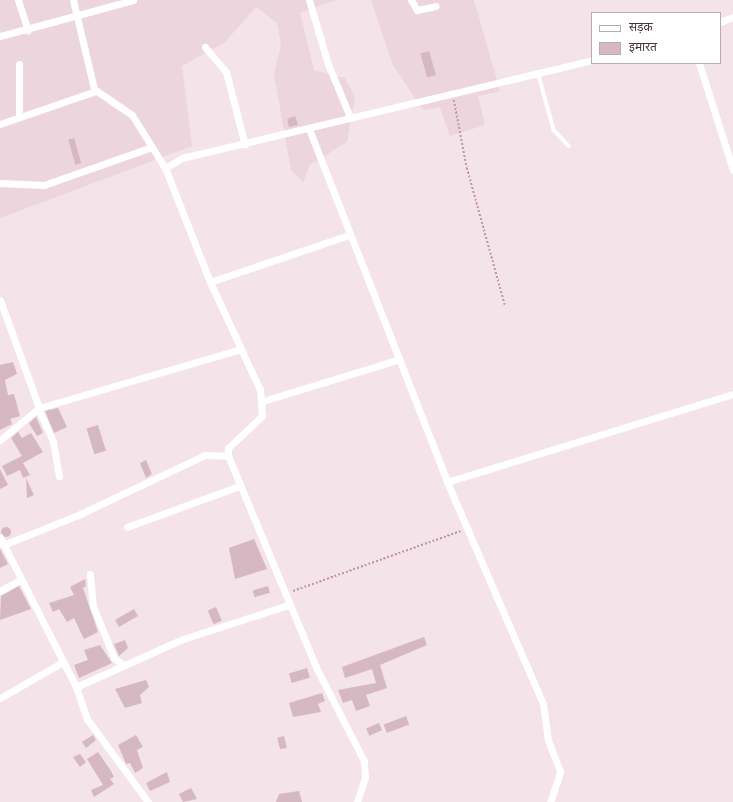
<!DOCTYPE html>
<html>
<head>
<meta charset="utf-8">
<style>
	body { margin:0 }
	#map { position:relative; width:733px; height:802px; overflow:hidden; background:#f4e3e8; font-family:Helvetica,"Noto Sans Devanagari",sans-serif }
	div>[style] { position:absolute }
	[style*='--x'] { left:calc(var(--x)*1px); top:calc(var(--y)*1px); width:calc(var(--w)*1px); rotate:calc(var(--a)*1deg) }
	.residential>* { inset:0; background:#ecd5dc }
	.building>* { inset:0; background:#d6b8c3; transform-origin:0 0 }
	.round { border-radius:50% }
	.path>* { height:1.5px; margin-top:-0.75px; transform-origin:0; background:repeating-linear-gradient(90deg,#c395a5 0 2px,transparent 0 4px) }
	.lane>* { height:3.5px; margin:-1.75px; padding:0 1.75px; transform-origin:1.75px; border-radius:1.75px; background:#fff }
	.street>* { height:7px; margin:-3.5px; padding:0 3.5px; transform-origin:3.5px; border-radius:3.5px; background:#fff }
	span { translate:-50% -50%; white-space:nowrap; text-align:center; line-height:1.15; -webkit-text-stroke:3px #fff; paint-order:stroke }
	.legend { position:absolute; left:591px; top:12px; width:130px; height:52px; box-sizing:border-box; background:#fff; border:1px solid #b5adb0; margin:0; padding:5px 7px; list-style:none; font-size:12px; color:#46333a }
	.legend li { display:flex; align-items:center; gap:8px; height:20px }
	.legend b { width:20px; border:1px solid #b5adb0 }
</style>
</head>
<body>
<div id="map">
	<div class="residential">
		<i style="clip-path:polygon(0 0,336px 0,300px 13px,314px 70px,345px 78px,355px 97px,347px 142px,310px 165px,303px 182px,291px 170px,274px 74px,281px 45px,277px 23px,256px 7px,225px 42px,182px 66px,192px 146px,0 218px)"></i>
		<i style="clip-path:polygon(371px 0,474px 0,500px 91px,478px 96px,485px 125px,450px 136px,440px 107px,423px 110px,393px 65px)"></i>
	</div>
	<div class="building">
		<i style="left:429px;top:51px;width:25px;height:9px;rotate:74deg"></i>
		<i style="clip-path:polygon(295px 116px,298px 125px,289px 127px,287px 119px)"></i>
		<i style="left:74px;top:138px;width:26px;height:6px;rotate:74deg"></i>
		<i style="clip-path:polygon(13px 362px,17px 374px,5px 380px,8px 395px,14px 394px,20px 416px,10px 419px,12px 424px,0 430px,0 365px)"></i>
		<i style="clip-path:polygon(58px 408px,67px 427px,54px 433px,45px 411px)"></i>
		<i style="clip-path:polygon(36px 417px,43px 433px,37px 436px,29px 423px)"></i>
		<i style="left:98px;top:425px;width:27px;height:12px;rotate:73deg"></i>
		<i style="clip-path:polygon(18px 432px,22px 438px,31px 433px,43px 452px,23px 463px,30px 475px,23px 478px,20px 470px,7px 476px,2px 466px,22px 456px,11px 438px)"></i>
		<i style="clip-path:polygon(146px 460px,152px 474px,146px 478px,140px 463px)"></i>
		<i style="clip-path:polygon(0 469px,8px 485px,0 489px)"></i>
		<i style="clip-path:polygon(26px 478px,34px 495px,27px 498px)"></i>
		<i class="round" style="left:1px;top:527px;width:10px;height:10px"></i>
		<i style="clip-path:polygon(254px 539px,267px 569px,235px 579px,229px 548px)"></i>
		<i style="clip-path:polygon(0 549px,8px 564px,0 568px)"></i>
		<i style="clip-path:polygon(85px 579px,86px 586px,83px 588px,98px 632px,84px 639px,74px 618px,67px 622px,59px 609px,53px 612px,49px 603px,74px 595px,70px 587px)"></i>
		<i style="clip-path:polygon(19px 586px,31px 609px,0 620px,1px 596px)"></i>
		<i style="left:268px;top:586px;width:7px;height:16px;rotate:74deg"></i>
		<i style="left:216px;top:607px;width:15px;height:9px;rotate:67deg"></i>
		<i style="left:134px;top:609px;width:8px;height:22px;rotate:60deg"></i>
		<i style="clip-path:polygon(424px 637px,427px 645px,380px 665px,387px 688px,366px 695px,370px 706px,356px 711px,352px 700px,343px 703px,338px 690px,376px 683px,372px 669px,345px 678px,342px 667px)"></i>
		<i style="clip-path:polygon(125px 640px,128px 648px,119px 656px,114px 644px)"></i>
		<i style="clip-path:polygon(100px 645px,112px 663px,79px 678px,74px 665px,88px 660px,84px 650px)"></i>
		<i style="left:307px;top:668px;width:10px;height:19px;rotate:73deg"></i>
		<i style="clip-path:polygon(146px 680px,149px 687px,140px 695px,142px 703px,125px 708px,115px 689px)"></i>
		<i style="clip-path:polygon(322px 693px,325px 701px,318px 704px,321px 712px,293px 717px,289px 703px)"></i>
		<i style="left:406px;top:716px;width:9px;height:24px;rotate:69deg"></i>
		<i style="left:379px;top:723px;width:8px;height:14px;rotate:67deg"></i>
		<i style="clip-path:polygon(93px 735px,96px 740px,86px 748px,82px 742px)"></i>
		<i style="clip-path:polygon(136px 735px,143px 747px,137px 750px,143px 768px,135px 773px,130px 763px,126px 764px,118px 745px)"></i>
		<i style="left:284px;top:736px;width:12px;height:7px;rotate:76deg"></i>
		<i style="clip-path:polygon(98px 752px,111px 771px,114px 777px,110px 779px,114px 784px,94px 797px,91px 790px,103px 785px,87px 759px)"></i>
		<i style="clip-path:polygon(80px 754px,86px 762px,80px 767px,73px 757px)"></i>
		<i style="clip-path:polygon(167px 772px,170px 782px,150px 791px,146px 783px)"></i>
		<i style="clip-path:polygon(191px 788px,197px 799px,183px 802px,179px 794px)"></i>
		<i style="clip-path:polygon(299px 791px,302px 802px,276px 802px,279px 794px)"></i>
	</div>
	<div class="path">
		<i style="--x:454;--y:100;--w:69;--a:79.2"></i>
		<i style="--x:467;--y:168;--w:142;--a:74.5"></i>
		<i style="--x:293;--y:591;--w:178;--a:-19.7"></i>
	</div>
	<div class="lane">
		<i style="--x:538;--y:72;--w:60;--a:74.6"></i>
		<i style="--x:554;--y:130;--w:22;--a:47"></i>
	</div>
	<div class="street">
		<i style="--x:18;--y:0;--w:32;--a:72"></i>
		<i style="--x:73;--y:0;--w:91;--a:76.7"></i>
		<i style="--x:94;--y:89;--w:46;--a:34.4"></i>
		<i style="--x:132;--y:115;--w:62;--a:58.1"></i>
		<i style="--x:309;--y:0;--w:67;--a:73.5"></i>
		<i style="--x:328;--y:64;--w:57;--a:67.5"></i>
		<i style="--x:411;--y:0;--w:12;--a:59"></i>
		<i style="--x:417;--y:10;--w:19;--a:-12"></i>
		<i style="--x:720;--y:22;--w:14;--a:-21"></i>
		<i style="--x:0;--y:36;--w:138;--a:-15.1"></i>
		<i style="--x:205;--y:47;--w:33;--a:50"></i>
		<i style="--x:226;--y:72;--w:75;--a:75.4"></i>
		<i style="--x:699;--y:63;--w:112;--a:72.4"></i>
		<i style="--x:19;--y:64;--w:52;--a:90"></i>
		<i style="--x:0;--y:124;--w:102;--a:-19"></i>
		<i style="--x:309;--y:129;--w:379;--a:68.6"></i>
		<i style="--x:447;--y:482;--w:242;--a:66.6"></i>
		<i style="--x:543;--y:704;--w:36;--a:82"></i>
		<i style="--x:548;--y:740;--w:34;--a:69"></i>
		<i style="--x:560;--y:772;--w:32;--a:108"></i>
		<i style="--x:0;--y:183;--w:44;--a:2.6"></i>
		<i style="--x:44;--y:185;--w:114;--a:-19.4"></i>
		<i style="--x:210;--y:282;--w:147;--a:-18.7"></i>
		<i style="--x:0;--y:300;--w:115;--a:70.1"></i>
		<i style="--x:263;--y:401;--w:143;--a:-17"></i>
		<i style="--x:39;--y:410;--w:35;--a:66"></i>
		<i style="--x:53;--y:442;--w:35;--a:80"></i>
		<i style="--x:0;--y:440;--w:50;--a:-39.4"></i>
		<i style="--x:39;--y:408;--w:210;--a:-16.3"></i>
		<i style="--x:447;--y:482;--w:299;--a:-17.1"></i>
		<i style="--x:127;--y:527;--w:119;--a:-20.1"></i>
		<i style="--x:0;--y:537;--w:168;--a:63.1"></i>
		<i style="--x:76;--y:687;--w:34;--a:71"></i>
		<i style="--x:87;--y:719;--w:103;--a:53.7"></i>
		<i style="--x:3;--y:545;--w:81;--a:-21.8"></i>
		<i style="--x:78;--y:515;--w:140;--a:-25.3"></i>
		<i style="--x:205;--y:455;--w:23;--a:2"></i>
		<i style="--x:90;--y:574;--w:32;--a:85"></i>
		<i style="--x:93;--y:606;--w:56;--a:68"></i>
		<i style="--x:114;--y:658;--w:10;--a:37"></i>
		<i style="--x:0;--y:591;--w:23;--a:-29"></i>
		<i style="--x:76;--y:687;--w:117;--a:-24.2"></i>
		<i style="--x:183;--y:639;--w:110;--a:-17.9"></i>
		<i style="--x:0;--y:698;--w:73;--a:-29.7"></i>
		<i style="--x:357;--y:802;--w:26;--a:-72"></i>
		<i style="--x:365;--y:777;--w:16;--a:-94"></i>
		<i style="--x:364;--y:761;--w:106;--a:-117.1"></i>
		<i style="--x:316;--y:667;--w:229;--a:-112.6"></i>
		<i style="--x:228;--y:456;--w:8;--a:-90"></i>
		<i style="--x:228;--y:448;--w:47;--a:-43.3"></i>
		<i style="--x:262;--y:416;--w:26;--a:-94"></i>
		<i style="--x:260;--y:390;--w:119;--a:-114.8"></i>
		<i style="--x:210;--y:282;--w:123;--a:-111.5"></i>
		<i style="--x:165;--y:168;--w:20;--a:-30"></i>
		<i style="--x:182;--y:158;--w:422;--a:-13.4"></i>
	</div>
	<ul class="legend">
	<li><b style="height:5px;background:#fff"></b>सड़क</li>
	<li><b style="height:11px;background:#d6b8c3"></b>इमारत</li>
	</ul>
</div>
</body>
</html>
